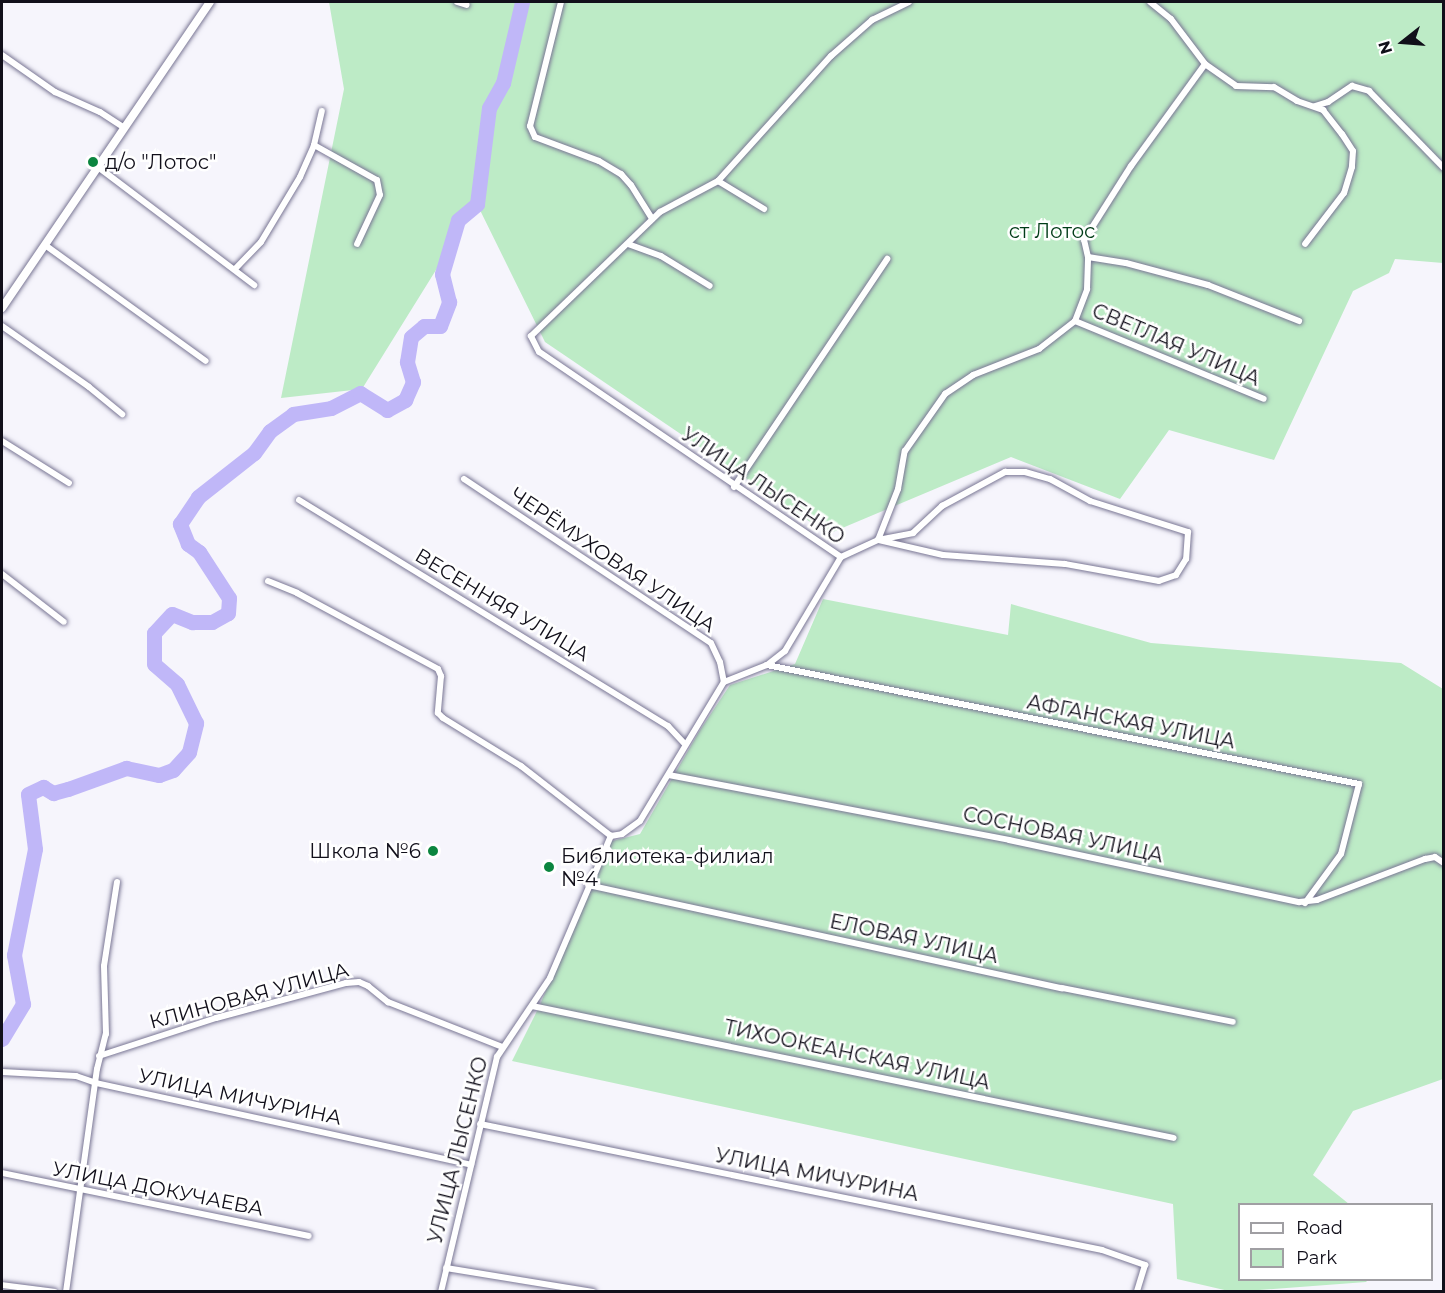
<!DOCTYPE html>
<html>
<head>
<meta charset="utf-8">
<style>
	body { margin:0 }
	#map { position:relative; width:1445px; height:1293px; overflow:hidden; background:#f6f5fc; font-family:Montserrat,sans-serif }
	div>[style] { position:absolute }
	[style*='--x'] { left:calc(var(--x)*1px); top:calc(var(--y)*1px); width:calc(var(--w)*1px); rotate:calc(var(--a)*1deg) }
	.green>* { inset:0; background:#bdebc6 }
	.river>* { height:15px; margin:-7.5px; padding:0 7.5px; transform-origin:7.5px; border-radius:7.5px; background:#c0b7f8 }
	.roads { filter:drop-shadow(0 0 2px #797694) drop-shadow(0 0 2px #797694) }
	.minor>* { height:6px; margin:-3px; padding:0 3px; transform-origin:3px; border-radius:3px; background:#fff }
	.tertiary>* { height:8px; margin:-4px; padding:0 4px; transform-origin:4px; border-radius:4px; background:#fff }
	.dots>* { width:16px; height:16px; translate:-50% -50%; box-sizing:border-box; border:3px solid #fff; border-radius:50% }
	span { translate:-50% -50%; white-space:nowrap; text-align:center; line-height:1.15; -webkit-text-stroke:5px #fff; paint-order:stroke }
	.poi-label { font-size:20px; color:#110f1a }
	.left { translate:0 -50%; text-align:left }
	.right { translate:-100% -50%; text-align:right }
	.park-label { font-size:20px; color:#003c17 }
	.street-label { font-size:20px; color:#110f1a }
	.frame { position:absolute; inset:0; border:3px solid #110f1a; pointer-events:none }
	.legend { position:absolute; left:1238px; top:1203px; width:195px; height:78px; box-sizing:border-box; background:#fff; border:2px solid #a09fa3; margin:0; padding:8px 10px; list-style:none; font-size:18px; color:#110f1a }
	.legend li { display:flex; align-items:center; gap:12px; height:30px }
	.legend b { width:30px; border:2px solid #a09fa3 }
	.north { position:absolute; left:1373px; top:12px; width:60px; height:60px; -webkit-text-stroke:4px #fff; paint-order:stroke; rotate:253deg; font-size:16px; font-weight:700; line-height:24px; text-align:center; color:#110f1a }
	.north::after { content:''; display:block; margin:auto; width:21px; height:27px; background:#110f1a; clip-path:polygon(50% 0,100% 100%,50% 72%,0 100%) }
</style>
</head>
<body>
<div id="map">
	<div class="green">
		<i style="clip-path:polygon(329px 2px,1443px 2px,1443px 263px,1395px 259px,1389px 273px,1353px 291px,1274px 460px,1169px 430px,1120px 499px,1011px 457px,828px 534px,545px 342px,477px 204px,362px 389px,281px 398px,344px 89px)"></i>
		<i style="clip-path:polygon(823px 599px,1008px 635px,1011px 604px,1151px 643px,1401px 663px,1443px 689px,1443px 1079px,1353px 1111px,1313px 1175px,1349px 1204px,1240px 1204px,1240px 1280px,1368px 1280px,1366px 1282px,1233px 1292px,1177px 1279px,1173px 1204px,512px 1061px,539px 1007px,608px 842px,640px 834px,700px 730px,730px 685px,795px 664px)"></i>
	</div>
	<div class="river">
		<i style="--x:2;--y:1039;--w:41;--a:-59"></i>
		<i style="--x:23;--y:1004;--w:50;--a:-100.4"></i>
		<i style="--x:14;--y:955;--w:108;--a:-78.8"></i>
		<i style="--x:35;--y:849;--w:55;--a:-97.3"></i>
		<i style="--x:28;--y:794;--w:17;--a:-25"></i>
		<i style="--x:43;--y:787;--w:12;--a:31"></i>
		<i style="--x:53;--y:793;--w:16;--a:-15"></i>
		<i style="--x:68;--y:789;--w:62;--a:-19.9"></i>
		<i style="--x:126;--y:768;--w:34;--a:12"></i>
		<i style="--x:159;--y:775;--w:15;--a:-20"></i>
		<i style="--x:173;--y:770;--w:24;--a:-48"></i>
		<i style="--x:189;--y:752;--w:30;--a:-76"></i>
		<i style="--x:196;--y:723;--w:43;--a:-116"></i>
		<i style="--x:177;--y:684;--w:30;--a:-139"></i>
		<i style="--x:154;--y:664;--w:31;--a:-90"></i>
		<i style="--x:154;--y:633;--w:26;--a:-47"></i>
		<i style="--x:172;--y:614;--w:22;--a:22"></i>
		<i style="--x:192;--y:622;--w:20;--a:0"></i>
		<i style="--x:212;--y:622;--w:18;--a:-29"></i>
		<i style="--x:228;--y:613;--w:15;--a:-86"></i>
		<i style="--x:229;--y:598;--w:55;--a:-123.1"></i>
		<i style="--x:199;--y:552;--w:14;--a:-144"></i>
		<i style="--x:188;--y:544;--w:22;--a:-112"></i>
		<i style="--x:180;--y:524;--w:32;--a:-56"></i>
		<i style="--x:198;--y:497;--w:71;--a:-38.2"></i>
		<i style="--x:254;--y:453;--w:27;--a:-54"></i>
		<i style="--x:270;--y:431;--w:29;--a:-36"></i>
		<i style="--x:293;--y:414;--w:38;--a:-9"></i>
		<i style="--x:331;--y:408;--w:33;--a:-27"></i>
		<i style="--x:360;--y:393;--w:32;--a:32"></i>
		<i style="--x:387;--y:410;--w:21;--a:-29"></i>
		<i style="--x:405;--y:400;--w:20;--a:-66"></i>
		<i style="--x:413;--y:382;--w:21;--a:-107"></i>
		<i style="--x:407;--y:362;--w:25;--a:-81"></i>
		<i style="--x:411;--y:337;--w:17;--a:-40"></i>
		<i style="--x:424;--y:326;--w:16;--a:0"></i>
		<i style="--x:440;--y:326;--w:26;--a:-69"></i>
		<i style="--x:449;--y:302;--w:29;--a:-104"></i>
		<i style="--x:442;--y:274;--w:56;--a:-73.5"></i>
		<i style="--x:458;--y:220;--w:25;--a:-40"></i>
		<i style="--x:477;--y:204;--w:97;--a:-82.9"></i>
		<i style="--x:489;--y:108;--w:29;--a:-61"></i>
		<i style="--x:503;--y:83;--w:83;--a:-76.8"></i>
	</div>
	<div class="roads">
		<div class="minor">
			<i style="--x:457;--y:2;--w:10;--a:17"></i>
			<i style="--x:561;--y:2;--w:128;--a:104"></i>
			<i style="--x:530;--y:126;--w:12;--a:66"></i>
			<i style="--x:535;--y:137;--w:68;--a:20.6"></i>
			<i style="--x:599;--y:161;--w:26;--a:31"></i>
			<i style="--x:621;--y:174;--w:15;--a:48"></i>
			<i style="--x:631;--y:185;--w:40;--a:58"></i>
			<i style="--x:1150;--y:2;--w:27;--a:39"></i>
			<i style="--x:1171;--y:19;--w:56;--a:52.9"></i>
			<i style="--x:1205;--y:64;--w:38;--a:35"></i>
			<i style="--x:1236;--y:86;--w:38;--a:2"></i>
			<i style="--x:1274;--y:87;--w:27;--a:31"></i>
			<i style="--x:1297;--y:101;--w:28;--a:19"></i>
			<i style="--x:1323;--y:110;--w:31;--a:52"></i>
			<i style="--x:1342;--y:134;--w:20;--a:57"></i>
			<i style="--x:1353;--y:151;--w:16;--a:94"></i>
			<i style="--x:1352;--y:167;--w:27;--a:107"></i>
			<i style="--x:1344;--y:193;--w:64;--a:127.4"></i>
			<i style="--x:2;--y:55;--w:65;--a:34.9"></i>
			<i style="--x:55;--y:92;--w:49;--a:24"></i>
			<i style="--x:100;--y:112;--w:27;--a:33"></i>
			<i style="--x:1315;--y:106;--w:14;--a:-17"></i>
			<i style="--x:1328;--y:102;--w:29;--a:-34"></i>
			<i style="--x:1352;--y:86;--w:18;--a:16"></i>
			<i style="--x:1369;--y:91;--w:107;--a:45.8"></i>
			<i style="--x:314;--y:145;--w:72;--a:29.1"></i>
			<i style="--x:377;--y:180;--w:15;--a:79"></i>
			<i style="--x:380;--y:195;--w:54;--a:115.1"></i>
			<i style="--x:98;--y:167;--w:196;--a:37.1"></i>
			<i style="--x:718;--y:181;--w:54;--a:31.3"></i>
			<i style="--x:628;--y:244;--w:35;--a:20"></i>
			<i style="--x:661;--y:256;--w:57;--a:31.5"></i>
			<i style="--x:45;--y:245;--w:198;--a:35.8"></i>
			<i style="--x:1088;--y:257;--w:38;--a:9"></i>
			<i style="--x:1126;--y:263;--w:85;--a:15"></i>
			<i style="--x:1208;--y:285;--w:98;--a:21.6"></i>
			<i style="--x:235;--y:269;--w:37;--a:-46"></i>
			<i style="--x:261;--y:242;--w:76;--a:-59"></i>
			<i style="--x:300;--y:177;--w:35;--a:-66"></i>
			<i style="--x:314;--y:145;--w:35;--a:-77"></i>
			<i style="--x:1075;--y:321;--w:204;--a:22.4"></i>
			<i style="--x:2;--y:326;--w:106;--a:35"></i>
			<i style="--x:89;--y:387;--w:43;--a:39.3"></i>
			<i style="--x:2;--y:441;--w:79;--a:32.1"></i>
			<i style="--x:1005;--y:472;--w:20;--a:0"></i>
			<i style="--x:1025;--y:472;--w:26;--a:16"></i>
			<i style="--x:1050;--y:479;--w:46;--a:28.8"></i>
			<i style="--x:1090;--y:501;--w:103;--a:17.6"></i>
			<i style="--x:1188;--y:532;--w:27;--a:94"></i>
			<i style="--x:1186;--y:559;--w:19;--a:122"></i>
			<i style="--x:1176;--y:575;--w:18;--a:161"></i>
			<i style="--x:1159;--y:581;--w:96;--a:-169.7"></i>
			<i style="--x:1065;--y:564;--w:122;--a:-175.8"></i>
			<i style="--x:943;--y:555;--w:67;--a:-167"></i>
			<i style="--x:878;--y:540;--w:36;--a:-11"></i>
			<i style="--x:913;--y:533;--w:40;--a:-43"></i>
			<i style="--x:942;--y:506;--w:72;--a:-28.4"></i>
			<i style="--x:464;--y:479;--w:296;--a:33.6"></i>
			<i style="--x:711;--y:643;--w:21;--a:65"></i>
			<i style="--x:720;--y:662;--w:20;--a:79"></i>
			<i style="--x:734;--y:487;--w:275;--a:-56.1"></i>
			<i style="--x:299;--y:500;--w:433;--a:31.5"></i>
			<i style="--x:668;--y:726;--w:25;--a:47"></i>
			<i style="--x:841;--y:557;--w:41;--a:-24.7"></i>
			<i style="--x:878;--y:540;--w:55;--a:-68.6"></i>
			<i style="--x:898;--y:489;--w:39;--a:-80"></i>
			<i style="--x:905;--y:451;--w:70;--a:-54.9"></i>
			<i style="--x:945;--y:394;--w:34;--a:-34"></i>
			<i style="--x:973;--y:375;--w:71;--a:-21.5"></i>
			<i style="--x:1039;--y:349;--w:46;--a:-37.9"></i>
			<i style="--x:1075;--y:321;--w:34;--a:-69"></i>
			<i style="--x:1087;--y:289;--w:32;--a:-88"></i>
			<i style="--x:1088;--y:257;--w:17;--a:-103"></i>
			<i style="--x:1084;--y:240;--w:88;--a:-57.6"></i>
			<i style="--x:1131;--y:166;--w:126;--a:-54"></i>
			<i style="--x:2;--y:574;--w:78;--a:37.7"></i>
			<i style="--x:268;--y:581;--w:31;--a:22"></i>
			<i style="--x:297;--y:593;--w:160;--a:28.3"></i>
			<i style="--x:438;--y:669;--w:8;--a:67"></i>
			<i style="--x:441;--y:676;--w:37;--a:95"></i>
			<i style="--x:438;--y:713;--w:7;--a:45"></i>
			<i style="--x:443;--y:718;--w:92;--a:31.6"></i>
			<i style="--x:521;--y:766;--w:114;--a:37.9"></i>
			<i style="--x:767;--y:665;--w:604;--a:11.37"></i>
			<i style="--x:1359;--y:784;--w:72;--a:104.4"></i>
			<i style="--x:1341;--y:854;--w:61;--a:126.3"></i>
			<i style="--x:669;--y:775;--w:346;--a:10.8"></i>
			<i style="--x:1009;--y:840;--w:297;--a:12.1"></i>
			<i style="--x:1299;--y:902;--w:18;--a:-6"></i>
			<i style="--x:1317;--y:900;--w:116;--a:-20.8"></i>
			<i style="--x:1425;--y:859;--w:10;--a:-11"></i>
			<i style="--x:1435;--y:857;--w:11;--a:34"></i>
			<i style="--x:588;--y:885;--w:485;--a:12.3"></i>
			<i style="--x:1062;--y:988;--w:174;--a:11.2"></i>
			<i style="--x:532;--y:1006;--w:655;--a:11.62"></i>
			<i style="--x:99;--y:1056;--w:123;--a:-18"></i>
			<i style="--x:216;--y:1018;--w:135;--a:-15.1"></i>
			<i style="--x:346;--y:983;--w:13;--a:-4"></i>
			<i style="--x:359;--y:982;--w:10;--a:24"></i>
			<i style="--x:368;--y:986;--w:26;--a:39"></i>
			<i style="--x:388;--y:1002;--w:123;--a:21.5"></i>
			<i style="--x:2;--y:1072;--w:74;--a:3.1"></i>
			<i style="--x:76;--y:1076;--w:21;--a:19"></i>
			<i style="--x:96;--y:1083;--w:384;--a:12.3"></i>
			<i style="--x:480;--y:1124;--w:635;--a:11.45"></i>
			<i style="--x:1102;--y:1250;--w:46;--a:19.2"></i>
			<i style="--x:1145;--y:1265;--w:28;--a:107"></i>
			<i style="--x:2;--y:1173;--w:313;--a:11.6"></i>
			<i style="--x:446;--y:1268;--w:149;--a:9.3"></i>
			<i style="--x:2;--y:1285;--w:53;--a:7.5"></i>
			<i style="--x:66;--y:1292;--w:225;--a:-82.1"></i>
			<i style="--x:97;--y:1069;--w:36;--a:-76"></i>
			<i style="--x:106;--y:1034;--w:68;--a:-91.7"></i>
			<i style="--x:104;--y:966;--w:85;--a:-81.2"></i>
			<i style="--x:441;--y:1292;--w:242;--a:-76.6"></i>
			<i style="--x:497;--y:1057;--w:95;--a:-56.1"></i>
			<i style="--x:550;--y:978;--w:155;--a:-66.8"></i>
			<i style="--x:611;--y:836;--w:11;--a:-10"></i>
			<i style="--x:622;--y:834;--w:22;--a:-36"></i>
			<i style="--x:640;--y:821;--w:162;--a:-58.9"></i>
			<i style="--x:724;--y:682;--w:46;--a:-21.6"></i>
			<i style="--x:767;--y:665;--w:23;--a:-38"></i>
			<i style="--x:785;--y:651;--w:109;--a:-59.2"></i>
			<i style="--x:841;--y:557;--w:365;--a:-145.8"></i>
			<i style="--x:539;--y:352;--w:18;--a:-117"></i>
			<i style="--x:531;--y:336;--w:179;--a:-43.9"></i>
			<i style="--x:660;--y:212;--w:66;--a:-28.1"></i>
			<i style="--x:718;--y:181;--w:169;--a:-47.9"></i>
			<i style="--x:831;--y:56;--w:55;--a:-41.3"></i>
			<i style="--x:872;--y:20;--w:41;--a:-25.9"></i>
		</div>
		<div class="tertiary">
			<i style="--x:2;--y:308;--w:370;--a:-55.8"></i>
		</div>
	</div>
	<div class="dots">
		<i style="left:93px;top:162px;background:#0b853f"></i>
		<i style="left:433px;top:851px;background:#0b853f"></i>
		<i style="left:549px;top:867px;background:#0b853f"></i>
	</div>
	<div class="poi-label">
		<span class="left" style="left:105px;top:162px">д/о "Лотос"</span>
		<span class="right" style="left:421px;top:851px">Школа №6</span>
		<span class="left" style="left:561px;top:868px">Библиотека-филиал<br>№4</span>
	</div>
	<div class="park-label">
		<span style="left:1052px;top:231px">ст Лотос</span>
	</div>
	<div class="street-label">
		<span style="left:1176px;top:345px;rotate:23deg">СВЕТЛАЯ УЛИЦА</span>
		<span style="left:763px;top:486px;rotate:34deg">УЛИЦА ЛЫСЕНКО</span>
		<span style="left:613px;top:560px;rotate:34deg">ЧЕРЁМУХОВАЯ УЛИЦА</span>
		<span style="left:502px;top:605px;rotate:31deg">ВЕСЕННЯЯ УЛИЦА</span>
		<span style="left:1131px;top:722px;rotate:11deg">АФГАНСКАЯ УЛИЦА</span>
		<span style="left:1063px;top:835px;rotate:12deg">СОСНОВАЯ УЛИЦА</span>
		<span style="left:914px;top:939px;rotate:12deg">ЕЛОВАЯ УЛИЦА</span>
		<span style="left:249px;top:996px;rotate:-15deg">КЛИНОВАЯ УЛИЦА</span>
		<span style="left:857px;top:1055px;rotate:12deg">ТИХООКЕАНСКАЯ УЛИЦА</span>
		<span style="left:240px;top:1097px;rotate:12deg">УЛИЦА МИЧУРИНА</span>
		<span style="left:458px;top:1150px;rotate:-76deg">УЛИЦА ЛЫСЕНКО</span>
		<span style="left:817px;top:1175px;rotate:11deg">УЛИЦА МИЧУРИНА</span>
		<span style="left:158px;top:1189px;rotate:11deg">УЛИЦА ДОКУЧАЕВА</span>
	</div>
	<div class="frame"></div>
	<ul class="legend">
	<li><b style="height:8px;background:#fff"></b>Road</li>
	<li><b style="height:16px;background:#bdebc6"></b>Park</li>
	</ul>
	<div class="north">N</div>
</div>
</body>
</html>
